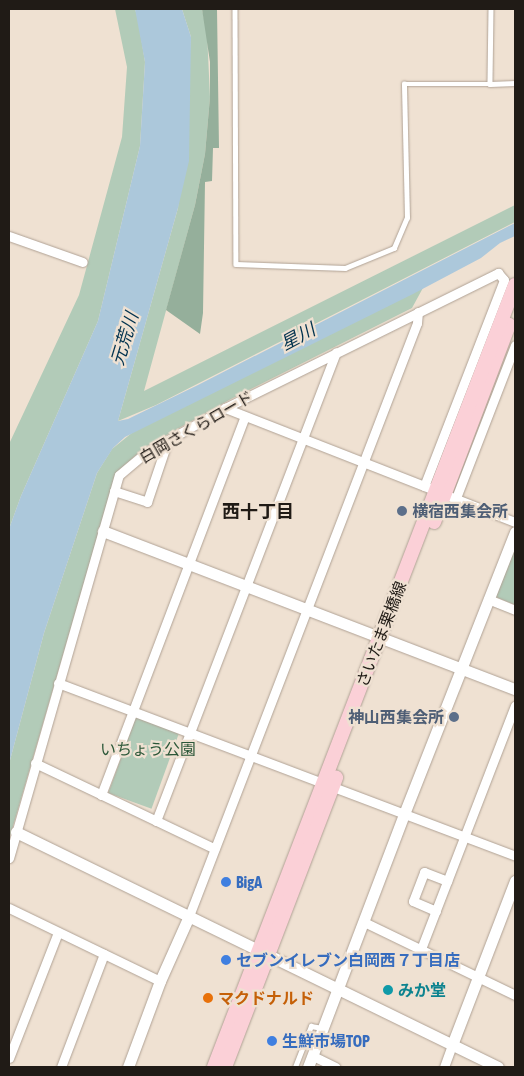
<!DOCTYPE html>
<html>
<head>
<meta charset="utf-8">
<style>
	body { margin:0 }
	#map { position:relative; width:524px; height:1076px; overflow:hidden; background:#efe1d2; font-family:"Asap Condensed","Noto Sans JP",sans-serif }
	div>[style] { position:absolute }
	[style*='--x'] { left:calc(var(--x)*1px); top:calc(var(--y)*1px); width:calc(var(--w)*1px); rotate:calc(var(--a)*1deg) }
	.green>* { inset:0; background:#b2cbb8; transform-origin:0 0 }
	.forest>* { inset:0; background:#95af9b }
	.water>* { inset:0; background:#acc8db }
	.roads { filter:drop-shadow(0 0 1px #b0a295) drop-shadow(0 0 1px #b0a295) }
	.service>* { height:4.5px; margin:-2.25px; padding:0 2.25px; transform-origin:2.25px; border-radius:2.25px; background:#fff }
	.minor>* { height:9px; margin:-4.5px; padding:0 4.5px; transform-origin:4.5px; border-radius:4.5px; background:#fff }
	.tertiary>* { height:11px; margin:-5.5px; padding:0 5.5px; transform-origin:5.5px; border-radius:5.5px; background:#fff }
	.primary>* { height:14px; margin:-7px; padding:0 7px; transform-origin:7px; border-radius:7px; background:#fbd0d7 }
	.dots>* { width:14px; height:14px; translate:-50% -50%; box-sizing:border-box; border:2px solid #efe1d2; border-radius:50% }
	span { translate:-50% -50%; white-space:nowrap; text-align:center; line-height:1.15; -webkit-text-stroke:4.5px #efe1d2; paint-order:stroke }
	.street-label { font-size:16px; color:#201b16 }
	.service-label { font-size:16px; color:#4e5e75; font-weight:700 }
	.left { translate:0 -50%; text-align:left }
	.right { translate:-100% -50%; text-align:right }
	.park-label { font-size:16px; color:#2b5738 }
	.shop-label { font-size:16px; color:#366cbe; font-weight:700 }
	.culture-label { font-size:16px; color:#0d838f; font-weight:700 }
	.food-label { font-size:16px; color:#c56008; font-weight:700 }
	.water-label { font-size:18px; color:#00324e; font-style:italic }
	.neighbourhood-label { font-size:18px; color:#201b16; font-weight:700 }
	.frame { position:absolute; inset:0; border:10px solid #201b16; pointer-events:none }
</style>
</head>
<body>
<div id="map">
	<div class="green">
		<i style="clip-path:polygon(115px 9px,135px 9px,138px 19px,145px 62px,140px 146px,98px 321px,21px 496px,9px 529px,9px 444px,79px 295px,122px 137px,127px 67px)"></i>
		<i style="clip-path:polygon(182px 9px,202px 9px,207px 33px,210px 97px,205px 154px,195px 205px,144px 391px,515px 205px,515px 222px,156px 405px,118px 421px,178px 208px,191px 37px)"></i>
		<i style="clip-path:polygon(424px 286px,412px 308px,231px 399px,145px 447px,116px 473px,9px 840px,9px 764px,44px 633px,97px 473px,112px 449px,133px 432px)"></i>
		<i style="clip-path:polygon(515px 540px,515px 605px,496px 597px)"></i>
		<i style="left:137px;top:714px;width:46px;height:84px;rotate:20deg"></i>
	</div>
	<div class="forest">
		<i style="clip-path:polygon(202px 9px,217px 9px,219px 148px,213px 148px,212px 181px,205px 182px,203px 313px,200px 334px,166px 310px,195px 205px,205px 154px,210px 97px,210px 62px)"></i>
	</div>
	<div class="water">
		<i style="clip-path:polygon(135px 9px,182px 9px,191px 37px,189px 161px,178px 208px,118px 421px,128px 419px,198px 385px,515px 223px,515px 236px,500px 243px,481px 258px,413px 294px,125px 437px,113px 448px,97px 473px,44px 633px,9px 764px,9px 529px,21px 496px,98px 321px,140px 146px,145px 62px)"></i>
	</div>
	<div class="roads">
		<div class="service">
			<i style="--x:235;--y:9;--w:255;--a:89.8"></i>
			<i style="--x:236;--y:264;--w:109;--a:2.1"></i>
			<i style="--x:345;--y:268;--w:53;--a:-22.2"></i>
			<i style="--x:394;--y:248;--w:33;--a:-67"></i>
			<i style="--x:407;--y:218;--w:134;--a:-91.3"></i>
			<i style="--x:404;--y:84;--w:86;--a:0"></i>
			<i style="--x:491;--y:9;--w:75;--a:90.8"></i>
			<i style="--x:490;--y:84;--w:25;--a:-2"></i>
			<i style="--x:295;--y:1067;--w:44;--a:-68.7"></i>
			<i style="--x:311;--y:1026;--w:11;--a:10"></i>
		</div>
		<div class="minor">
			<i style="--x:9;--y:236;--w:78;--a:19.4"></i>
			<i style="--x:225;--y:408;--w:219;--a:21.4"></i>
			<i style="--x:114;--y:491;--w:35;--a:18"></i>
			<i style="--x:147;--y:502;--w:65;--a:-71.3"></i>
			<i style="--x:441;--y:493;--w:79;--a:21.4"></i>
			<i style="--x:456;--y:498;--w:164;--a:-68.9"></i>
			<i style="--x:488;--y:599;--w:29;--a:22"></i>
			<i style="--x:58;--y:683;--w:489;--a:20.7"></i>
			<i style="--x:35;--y:763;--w:199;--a:25.5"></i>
			<i style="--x:101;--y:795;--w:405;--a:-69.2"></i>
			<i style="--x:156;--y:821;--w:502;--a:-69"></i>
			<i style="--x:9;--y:858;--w:398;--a:-74"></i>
			<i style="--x:119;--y:475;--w:34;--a:-40"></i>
			<i style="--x:145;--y:453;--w:92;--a:-29.4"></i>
			<i style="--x:225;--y:408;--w:305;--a:-26.3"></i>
			<i style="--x:498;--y:273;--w:9;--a:49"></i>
			<i style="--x:504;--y:280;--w:221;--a:111.2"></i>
			<i style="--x:9;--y:908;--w:168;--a:25.8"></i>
			<i style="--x:436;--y:911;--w:25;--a:-157"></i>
			<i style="--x:413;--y:901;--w:31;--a:-69"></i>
			<i style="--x:424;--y:872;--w:25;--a:21"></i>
			<i style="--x:189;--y:916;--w:635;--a:-68.97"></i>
			<i style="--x:417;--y:323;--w:11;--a:-85"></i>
			<i style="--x:364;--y:922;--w:168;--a:25.8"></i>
			<i style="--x:421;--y:949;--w:261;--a:-68.9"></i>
			<i style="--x:313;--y:1056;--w:25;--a:26"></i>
			<i style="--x:9;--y:1058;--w:135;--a:-68.7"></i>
			<i style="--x:61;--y:1067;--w:121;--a:-69.2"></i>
			<i style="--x:444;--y:1067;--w:23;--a:-70"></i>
		</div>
		<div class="tertiary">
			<i style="--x:103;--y:531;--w:441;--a:21"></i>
			<i style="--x:16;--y:832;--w:536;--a:25.99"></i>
			<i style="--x:452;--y:1045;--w:176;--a:-69"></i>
			<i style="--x:128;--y:1067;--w:92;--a:-69.6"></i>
			<i style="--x:160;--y:981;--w:71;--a:-66"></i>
			<i style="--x:308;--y:1067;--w:271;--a:-69.2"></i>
			<i style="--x:404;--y:814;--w:303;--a:-68.5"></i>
		</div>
		<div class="primary">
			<i style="--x:434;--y:522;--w:211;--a:-69.2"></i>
			<i style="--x:214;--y:1067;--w:838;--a:-68.95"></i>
			<i style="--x:225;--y:1067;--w:310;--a:-69"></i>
		</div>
	</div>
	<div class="dots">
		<i style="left:402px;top:511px;background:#5c6f8a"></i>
		<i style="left:454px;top:717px;background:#5c6f8a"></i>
		<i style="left:226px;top:882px;background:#3f7fe0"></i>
		<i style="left:226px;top:960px;background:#3f7fe0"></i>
		<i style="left:388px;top:990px;background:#0f9aa8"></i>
		<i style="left:208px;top:998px;background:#e8710a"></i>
		<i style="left:272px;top:1041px;background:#3f7fe0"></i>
	</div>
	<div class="street-label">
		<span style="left:196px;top:427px;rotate:-30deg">白岡さくらロード</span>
		<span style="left:381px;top:634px;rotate:-69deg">さいたま栗橋線</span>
	</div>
	<div class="service-label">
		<span class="left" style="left:412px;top:511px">横宿西集会所</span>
		<span class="right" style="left:444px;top:717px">神山西集会所</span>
	</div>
	<div class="park-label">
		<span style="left:148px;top:749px">いちょう公園</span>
	</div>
	<div class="shop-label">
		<span class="left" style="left:236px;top:882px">BigA</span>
		<span class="left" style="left:236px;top:960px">セブンイレブン白岡西７丁目店</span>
		<span class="left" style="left:282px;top:1041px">生鮮市場TOP</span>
	</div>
	<div class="culture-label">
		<span class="left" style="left:398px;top:990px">みか堂</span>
	</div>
	<div class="food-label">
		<span class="left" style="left:218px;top:998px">マクドナルド</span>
	</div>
	<div class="water-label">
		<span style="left:298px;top:337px;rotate:-28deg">星川</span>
		<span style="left:125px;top:339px;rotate:-73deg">元荒川</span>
	</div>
	<div class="neighbourhood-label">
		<span style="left:258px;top:512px">西十丁目</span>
	</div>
	<div class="frame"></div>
</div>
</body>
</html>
